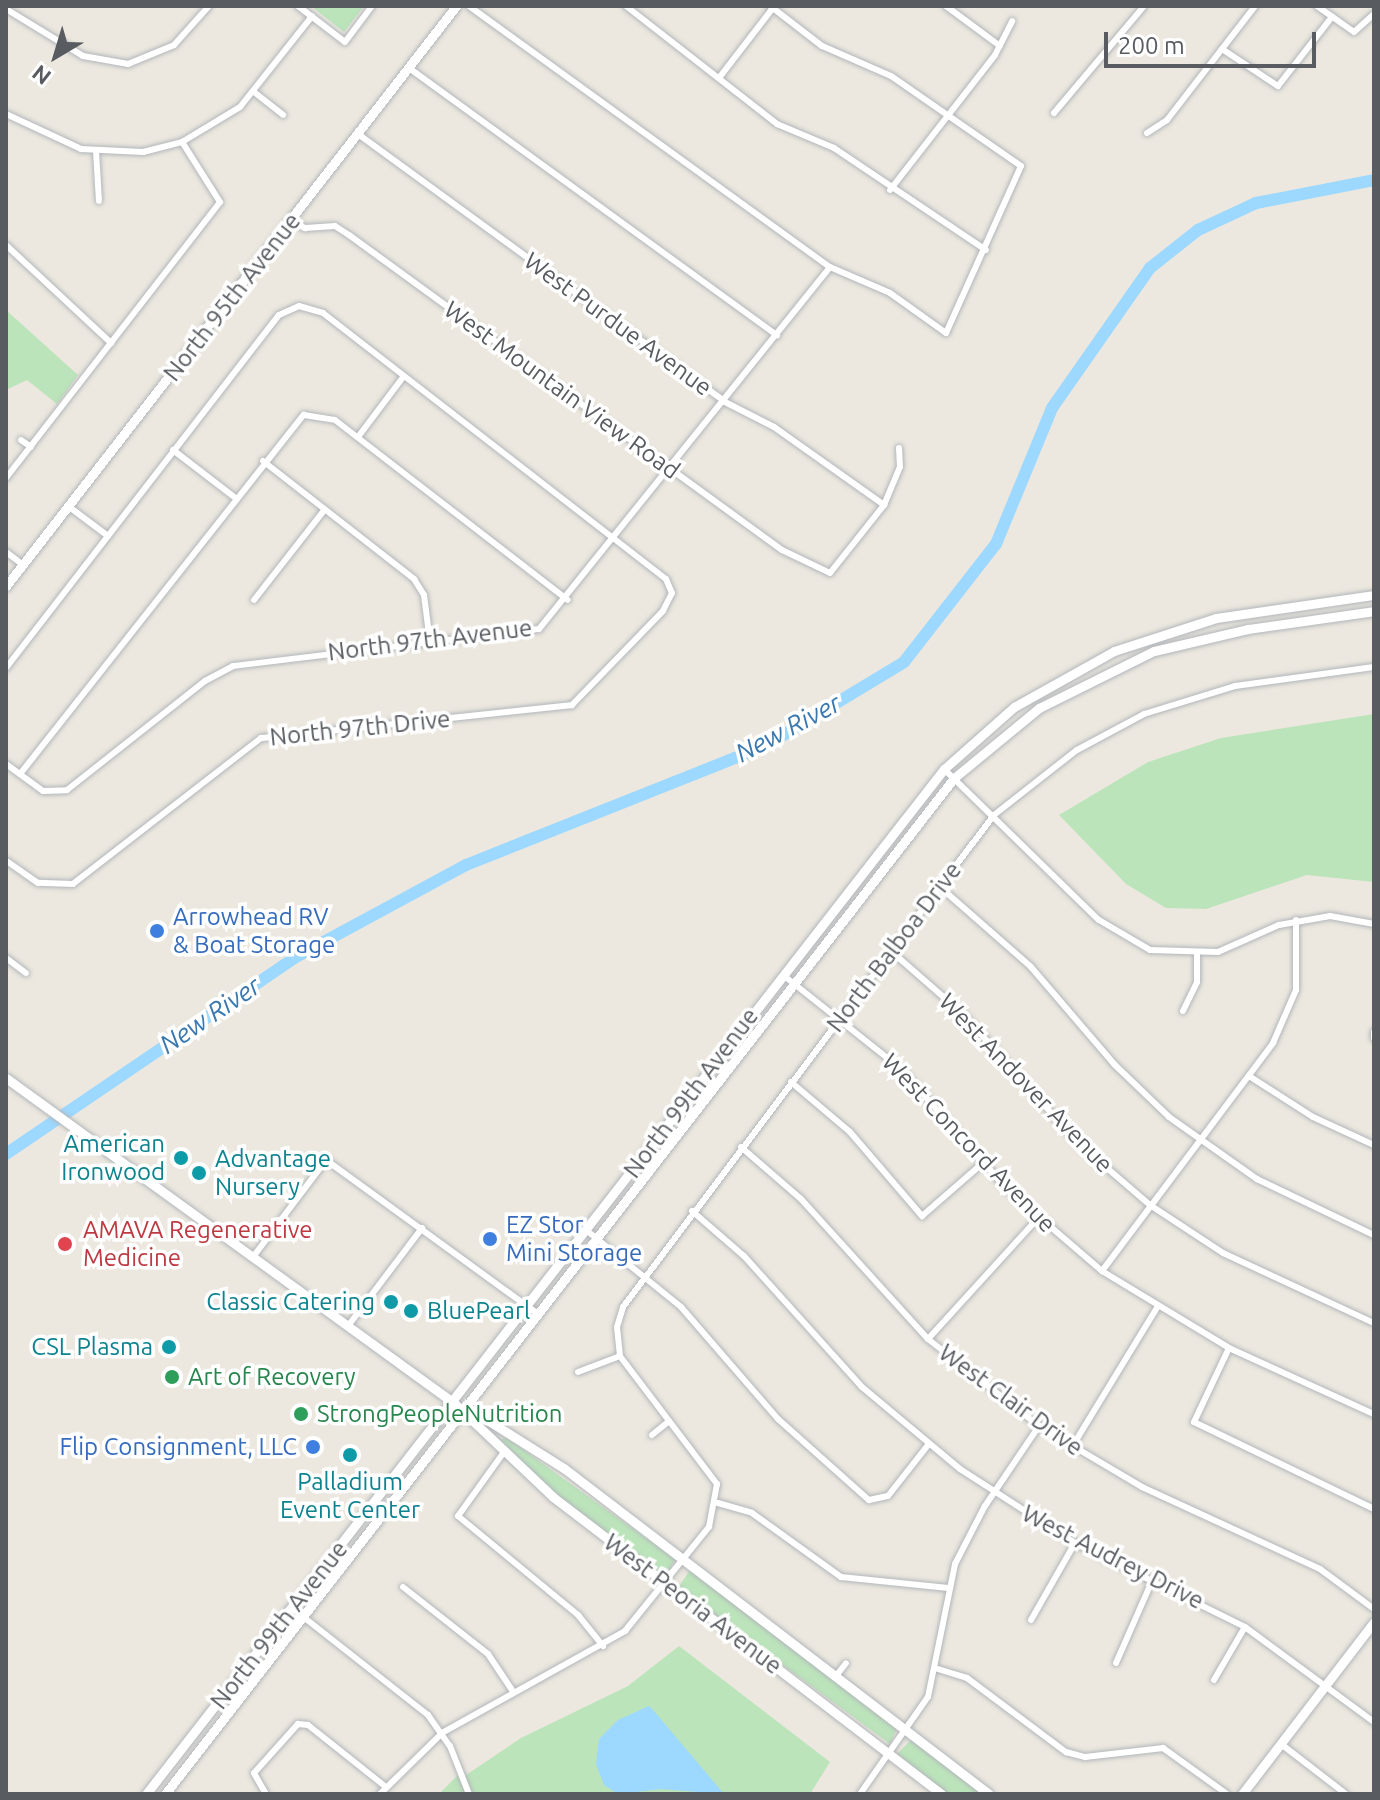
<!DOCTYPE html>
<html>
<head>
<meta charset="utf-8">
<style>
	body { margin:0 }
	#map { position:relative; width:1380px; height:1800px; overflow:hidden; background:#ece8df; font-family:Ubuntu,sans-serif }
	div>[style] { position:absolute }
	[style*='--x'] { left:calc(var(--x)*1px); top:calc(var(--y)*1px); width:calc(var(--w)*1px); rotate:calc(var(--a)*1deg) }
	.green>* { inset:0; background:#bce4bb }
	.water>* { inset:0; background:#9cd8ff }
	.river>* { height:12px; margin:-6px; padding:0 6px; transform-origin:6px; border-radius:6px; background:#9cd8ff }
	.roads { filter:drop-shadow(0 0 2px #b2b6bb) drop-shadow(0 0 2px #b2b6bb) }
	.street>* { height:6px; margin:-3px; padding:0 3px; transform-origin:3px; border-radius:3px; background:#fff }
	.secondary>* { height:9px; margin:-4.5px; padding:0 4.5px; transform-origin:4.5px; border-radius:4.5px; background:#fff }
	.dots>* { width:22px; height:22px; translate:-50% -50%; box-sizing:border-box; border:4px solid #fff; border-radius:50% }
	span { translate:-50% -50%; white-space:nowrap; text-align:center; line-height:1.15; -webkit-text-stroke:7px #fff; paint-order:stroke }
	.street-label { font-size:24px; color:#585c61 }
	.shop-label { font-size:24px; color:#366cbe }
	.left { translate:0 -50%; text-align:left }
	.right { translate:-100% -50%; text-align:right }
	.culture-label { font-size:24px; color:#0d838f }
	.health-label { font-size:24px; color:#be3a42 }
	.leisure-label { font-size:24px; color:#27864d }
	.water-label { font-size:26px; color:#3a78b0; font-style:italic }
	.frame { position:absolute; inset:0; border:8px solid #585c61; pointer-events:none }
	.north { position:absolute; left:16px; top:16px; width:80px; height:80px; -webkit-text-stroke:6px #fff; paint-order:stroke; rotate:218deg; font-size:22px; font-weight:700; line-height:32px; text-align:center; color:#585c61 }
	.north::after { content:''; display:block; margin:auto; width:28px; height:36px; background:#585c61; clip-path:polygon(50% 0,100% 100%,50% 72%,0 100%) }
	.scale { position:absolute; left:1104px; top:32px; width:212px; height:36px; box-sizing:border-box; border:4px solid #585c61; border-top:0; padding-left:10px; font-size:24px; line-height:28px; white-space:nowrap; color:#585c61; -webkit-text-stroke:6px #fff; paint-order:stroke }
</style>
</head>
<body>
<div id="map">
	<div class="green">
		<i style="clip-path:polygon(311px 6px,364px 6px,344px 32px)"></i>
		<i style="clip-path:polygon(6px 310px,78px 375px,57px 404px,27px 380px,6px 390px)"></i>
		<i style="clip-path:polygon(1374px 714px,1374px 882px,1307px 875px,1206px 909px,1166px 908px,1126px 884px,1059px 815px,1148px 762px,1221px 738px)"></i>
		<i style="clip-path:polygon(507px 1438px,675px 1559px,668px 1573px,661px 1575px,557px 1495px,499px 1440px)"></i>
		<i style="clip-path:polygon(690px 1570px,897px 1728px,890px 1744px,678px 1588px)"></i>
		<i style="clip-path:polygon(679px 1646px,830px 1762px,810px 1794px,439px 1794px,461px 1772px,463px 1777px,521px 1738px,628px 1686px)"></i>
		<i style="clip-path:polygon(912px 1739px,984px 1794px,947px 1794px,897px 1754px)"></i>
	</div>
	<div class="water">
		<i style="clip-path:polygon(649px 1706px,653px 1710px,724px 1794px,661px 1789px,618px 1794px,604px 1785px,596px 1764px,599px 1739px,618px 1720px)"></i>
	</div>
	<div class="river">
		<i style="--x:6;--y:1154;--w:348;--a:-34.2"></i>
		<i style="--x:294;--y:958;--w:196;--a:-28.4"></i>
		<i style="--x:466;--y:865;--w:322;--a:-21.7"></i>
		<i style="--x:765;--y:746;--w:162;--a:-31.1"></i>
		<i style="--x:904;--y:662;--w:150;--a:-52.1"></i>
		<i style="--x:996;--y:544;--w:147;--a:-67.6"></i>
		<i style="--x:1052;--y:408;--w:171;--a:-55"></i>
		<i style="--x:1150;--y:268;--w:61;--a:-38.4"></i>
		<i style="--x:1198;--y:230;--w:64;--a:-25"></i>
		<i style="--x:1256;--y:203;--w:120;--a:-11"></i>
	</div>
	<div class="roads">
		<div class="street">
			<i style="--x:298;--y:6;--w:59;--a:37.5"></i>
			<i style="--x:345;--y:42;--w:45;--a:-53.1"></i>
			<i style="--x:469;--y:6;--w:445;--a:35.9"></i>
			<i style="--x:830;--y:267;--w:65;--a:23.4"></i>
			<i style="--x:890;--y:293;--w:69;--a:35.5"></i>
			<i style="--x:946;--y:333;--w:183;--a:-65.8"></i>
			<i style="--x:1021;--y:166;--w:158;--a:-145.3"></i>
			<i style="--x:891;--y:76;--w:75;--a:-156.5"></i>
			<i style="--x:822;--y:46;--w:66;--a:-142.4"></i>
			<i style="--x:626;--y:6;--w:192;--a:38"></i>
			<i style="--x:777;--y:124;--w:62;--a:22.8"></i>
			<i style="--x:834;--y:148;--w:183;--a:33.9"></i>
			<i style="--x:946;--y:6;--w:67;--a:36.5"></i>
			<i style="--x:1317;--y:6;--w:45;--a:35.1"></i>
			<i style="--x:1354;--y:32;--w:27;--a:-42"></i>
			<i style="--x:6;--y:9;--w:90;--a:31.4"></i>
			<i style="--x:83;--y:56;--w:46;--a:10.1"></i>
			<i style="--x:128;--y:64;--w:50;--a:-22.4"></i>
			<i style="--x:174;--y:45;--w:52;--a:-48.1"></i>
			<i style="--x:1222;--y:49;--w:67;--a:33.5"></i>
			<i style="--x:1278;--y:86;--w:88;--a:-52"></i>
			<i style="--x:409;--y:68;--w:455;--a:36"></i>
			<i style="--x:719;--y:78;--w:88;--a:-52.4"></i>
			<i style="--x:254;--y:92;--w:37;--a:38"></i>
			<i style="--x:1054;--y:113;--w:140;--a:-49.9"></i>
			<i style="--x:6;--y:114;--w:83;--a:25"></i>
			<i style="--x:81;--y:149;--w:62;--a:2.8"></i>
			<i style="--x:143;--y:152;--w:40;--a:-14.4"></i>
			<i style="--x:182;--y:142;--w:68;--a:-31.1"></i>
			<i style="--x:240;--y:107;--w:116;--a:-51.6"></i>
			<i style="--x:1147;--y:133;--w:24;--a:-33"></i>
			<i style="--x:1167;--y:120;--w:144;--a:-52.3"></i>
			<i style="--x:358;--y:134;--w:454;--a:36.1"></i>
			<i style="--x:725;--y:402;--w:55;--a:27"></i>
			<i style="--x:774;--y:427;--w:135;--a:35.3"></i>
			<i style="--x:96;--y:151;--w:50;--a:86.6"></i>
			<i style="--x:890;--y:190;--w:171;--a:-52.1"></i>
			<i style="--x:995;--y:55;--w:38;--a:-63"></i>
			<i style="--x:291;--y:221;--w:16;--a:27"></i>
			<i style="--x:305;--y:228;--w:30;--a:-4"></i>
			<i style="--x:335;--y:226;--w:17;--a:33"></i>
			<i style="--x:349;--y:235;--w:535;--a:36.04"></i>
			<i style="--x:782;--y:550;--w:53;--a:25.6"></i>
			<i style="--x:830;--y:573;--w:87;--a:-51.5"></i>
			<i style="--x:884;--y:505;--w:41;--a:-67.2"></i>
			<i style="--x:900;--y:467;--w:19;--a:-93"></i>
			<i style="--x:6;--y:245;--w:144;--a:43"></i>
			<i style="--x:358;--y:437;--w:76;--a:-53"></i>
			<i style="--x:21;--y:440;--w:12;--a:35"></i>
			<i style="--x:173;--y:450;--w:77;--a:37.6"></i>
			<i style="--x:263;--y:461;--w:192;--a:38"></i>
			<i style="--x:414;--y:579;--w:19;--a:58"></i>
			<i style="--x:424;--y:595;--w:47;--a:82.7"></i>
			<i style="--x:6;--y:478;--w:349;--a:-52.2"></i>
			<i style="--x:220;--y:202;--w:71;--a:-122.3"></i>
			<i style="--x:68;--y:506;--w:50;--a:36.9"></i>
			<i style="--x:6;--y:552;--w:21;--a:37"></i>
			<i style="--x:254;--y:600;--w:115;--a:-52"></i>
			<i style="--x:6;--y:668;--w:446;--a:-52.3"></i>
			<i style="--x:279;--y:315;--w:22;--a:-24"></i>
			<i style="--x:299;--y:306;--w:25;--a:16"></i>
			<i style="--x:323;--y:313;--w:434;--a:37.8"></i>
			<i style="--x:666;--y:579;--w:15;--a:67"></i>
			<i style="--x:672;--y:593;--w:20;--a:117"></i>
			<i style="--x:663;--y:611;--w:131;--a:134.1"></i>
			<i style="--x:572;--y:705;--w:313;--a:173.9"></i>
			<i style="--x:261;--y:738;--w:238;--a:142.2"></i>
			<i style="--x:73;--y:884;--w:35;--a:-178"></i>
			<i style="--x:38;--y:883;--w:39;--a:-145"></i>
			<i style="--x:6;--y:764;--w:46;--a:36.1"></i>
			<i style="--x:43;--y:791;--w:24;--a:-2"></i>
			<i style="--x:67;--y:790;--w:176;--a:-38.3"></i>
			<i style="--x:205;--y:681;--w:32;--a:-28"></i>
			<i style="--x:233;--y:666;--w:308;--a:-6.9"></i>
			<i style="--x:539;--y:629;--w:464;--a:-51.2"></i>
			<i style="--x:944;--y:769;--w:216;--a:44.3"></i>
			<i style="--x:1099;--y:920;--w:59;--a:30.5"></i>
			<i style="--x:1150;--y:950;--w:68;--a:1.7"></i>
			<i style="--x:1218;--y:952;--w:67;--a:-23.9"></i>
			<i style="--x:1279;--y:925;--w:52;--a:-10"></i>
			<i style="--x:1330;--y:916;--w:45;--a:10.3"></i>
			<i style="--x:20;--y:774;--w:458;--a:-51.7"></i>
			<i style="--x:304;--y:415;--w:31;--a:9"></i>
			<i style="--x:335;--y:420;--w:294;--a:37.7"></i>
			<i style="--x:940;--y:887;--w:121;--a:41.3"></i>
			<i style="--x:1031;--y:967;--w:128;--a:49.4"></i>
			<i style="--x:1114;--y:1064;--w:76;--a:43.9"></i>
			<i style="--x:1169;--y:1117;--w:108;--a:35.2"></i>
			<i style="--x:1257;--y:1179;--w:130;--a:25.6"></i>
			<i style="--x:892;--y:952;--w:93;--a:41.1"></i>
			<i style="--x:962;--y:1013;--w:176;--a:48.2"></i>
			<i style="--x:1079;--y:1144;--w:94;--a:40.7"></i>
			<i style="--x:1150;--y:1205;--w:87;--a:33.3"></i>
			<i style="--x:1223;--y:1253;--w:166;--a:24.9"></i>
			<i style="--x:6;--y:958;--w:25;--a:37"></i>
			<i style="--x:783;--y:975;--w:149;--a:38.5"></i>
			<i style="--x:900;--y:1068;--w:164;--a:48.5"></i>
			<i style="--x:1009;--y:1191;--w:123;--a:40.7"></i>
			<i style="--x:1102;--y:1271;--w:149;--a:31.2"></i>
			<i style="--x:1229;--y:1348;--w:159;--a:24.5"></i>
			<i style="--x:1183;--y:1011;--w:32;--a:-64"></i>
			<i style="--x:1197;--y:982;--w:27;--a:-90"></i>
			<i style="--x:1374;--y:1032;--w:6;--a:90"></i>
			<i style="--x:1249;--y:1076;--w:76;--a:32.6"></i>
			<i style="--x:1313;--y:1117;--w:67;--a:24.7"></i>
			<i style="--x:791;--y:1082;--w:77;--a:40.3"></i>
			<i style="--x:850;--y:1132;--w:111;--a:49.4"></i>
			<i style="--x:922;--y:1216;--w:81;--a:-41"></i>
			<i style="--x:741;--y:1147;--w:79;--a:40.9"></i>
			<i style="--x:801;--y:1199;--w:189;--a:47.8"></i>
			<i style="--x:928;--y:1339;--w:141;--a:38.1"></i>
			<i style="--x:1039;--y:1426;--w:120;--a:30.6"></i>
			<i style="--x:1142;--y:1487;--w:196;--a:24.7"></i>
			<i style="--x:1320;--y:1569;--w:67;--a:36.5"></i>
			<i style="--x:692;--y:1211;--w:69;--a:40.9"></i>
			<i style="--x:744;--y:1256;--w:176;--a:48"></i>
			<i style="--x:862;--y:1387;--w:128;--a:39.9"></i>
			<i style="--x:960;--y:1469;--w:137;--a:32.8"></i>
			<i style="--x:1075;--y:1543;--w:190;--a:26.3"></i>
			<i style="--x:1245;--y:1627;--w:160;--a:36.4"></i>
			<i style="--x:586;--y:1230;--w:122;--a:39"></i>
			<i style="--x:681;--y:1307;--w:148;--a:49.1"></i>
			<i style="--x:778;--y:1419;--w:122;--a:41.7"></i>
			<i style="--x:869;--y:1500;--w:19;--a:-12"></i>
			<i style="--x:888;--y:1496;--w:65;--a:-51.9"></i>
			<i style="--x:253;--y:1257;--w:121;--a:-53"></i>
			<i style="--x:326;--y:1160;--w:262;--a:36"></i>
			<i style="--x:1102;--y:1271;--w:285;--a:-53.1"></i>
			<i style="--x:1273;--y:1043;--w:58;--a:-66.5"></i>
			<i style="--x:1296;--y:990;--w:70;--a:-90"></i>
			<i style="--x:348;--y:1326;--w:123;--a:-52.9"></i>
			<i style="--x:928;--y:1339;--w:164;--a:-47.7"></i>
			<i style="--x:1229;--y:1348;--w:82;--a:115.3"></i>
			<i style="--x:1194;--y:1422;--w:200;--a:25.8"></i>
			<i style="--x:578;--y:1372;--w:45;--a:-20.9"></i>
			<i style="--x:652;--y:1435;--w:22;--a:-39"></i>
			<i style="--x:1072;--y:1447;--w:163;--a:-58.6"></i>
			<i style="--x:504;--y:1452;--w:79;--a:125.7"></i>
			<i style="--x:458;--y:1516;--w:156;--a:39.5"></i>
			<i style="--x:578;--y:1615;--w:40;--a:51"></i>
			<i style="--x:718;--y:1503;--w:35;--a:16"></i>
			<i style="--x:752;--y:1513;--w:110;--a:35.7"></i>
			<i style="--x:841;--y:1577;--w:108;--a:5.9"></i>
			<i style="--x:403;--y:1587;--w:108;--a:38.2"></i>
			<i style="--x:488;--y:1654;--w:43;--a:56.3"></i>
			<i style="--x:292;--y:1608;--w:173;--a:38.2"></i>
			<i style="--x:428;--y:1715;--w:38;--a:55"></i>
			<i style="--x:450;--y:1746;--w:52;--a:68.4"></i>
			<i style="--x:1031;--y:1620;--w:89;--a:-60.3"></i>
			<i style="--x:1116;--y:1663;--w:90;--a:-66.3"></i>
			<i style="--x:938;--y:1669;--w:30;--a:17"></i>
			<i style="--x:967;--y:1678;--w:124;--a:36.8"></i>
			<i style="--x:1066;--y:1752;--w:20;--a:15"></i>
			<i style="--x:1085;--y:1757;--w:79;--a:-6.6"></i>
			<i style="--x:1163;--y:1748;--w:79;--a:35.7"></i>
			<i style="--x:836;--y:1676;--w:16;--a:-52"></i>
			<i style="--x:1214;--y:1680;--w:61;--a:-59.7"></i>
			<i style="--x:1281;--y:1744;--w:82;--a:37.6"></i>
			<i style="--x:266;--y:1794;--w:24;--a:-120"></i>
			<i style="--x:254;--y:1773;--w:66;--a:-48.1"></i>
			<i style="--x:298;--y:1724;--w:10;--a:6"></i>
			<i style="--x:308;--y:1725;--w:100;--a:38.5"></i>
			<i style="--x:380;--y:1794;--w:87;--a:-44.5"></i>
			<i style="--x:442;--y:1733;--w:210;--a:-29.1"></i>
			<i style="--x:625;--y:1631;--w:134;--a:-51.1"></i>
			<i style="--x:709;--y:1527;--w:44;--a:-79.5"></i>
			<i style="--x:717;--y:1484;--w:161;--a:-127.2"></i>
			<i style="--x:620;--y:1356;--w:29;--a:-96"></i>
			<i style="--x:617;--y:1327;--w:21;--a:-73"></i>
			<i style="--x:623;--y:1307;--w:616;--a:-52.98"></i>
			<i style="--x:994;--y:815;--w:105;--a:-38.1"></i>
			<i style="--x:1077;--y:750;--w:76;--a:-28.2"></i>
			<i style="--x:1144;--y:714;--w:95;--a:-17.1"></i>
			<i style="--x:1235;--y:686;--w:140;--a:-7.8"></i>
			<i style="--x:860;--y:1794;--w:118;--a:-55"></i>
			<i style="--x:928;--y:1697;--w:136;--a:-78.5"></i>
			<i style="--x:955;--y:1564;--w:65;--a:-62.7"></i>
			<i style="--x:985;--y:1506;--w:97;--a:-56"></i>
		</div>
		<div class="secondary">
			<i style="--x:6;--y:586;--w:734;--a:-52.19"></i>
			<i style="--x:6;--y:1078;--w:553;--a:35.96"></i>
			<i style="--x:454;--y:1403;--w:137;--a:43.5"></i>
			<i style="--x:553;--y:1497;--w:489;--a:37.4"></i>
			<i style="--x:465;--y:1406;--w:118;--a:32.2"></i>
			<i style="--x:565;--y:1469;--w:534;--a:37.47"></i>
			<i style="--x:146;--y:1794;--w:1299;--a:-52.1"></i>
			<i style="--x:944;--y:769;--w:94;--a:-41.5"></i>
			<i style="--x:1014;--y:707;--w:115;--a:-29.2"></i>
			<i style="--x:1114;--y:651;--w:107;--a:-17.9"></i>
			<i style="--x:1216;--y:618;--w:160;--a:-8.3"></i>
			<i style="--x:165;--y:1794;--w:1286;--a:-52.17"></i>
			<i style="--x:954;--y:778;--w:110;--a:-39.5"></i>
			<i style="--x:1039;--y:708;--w:128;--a:-26.4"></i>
			<i style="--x:1154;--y:651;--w:97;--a:-13.2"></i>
			<i style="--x:1248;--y:629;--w:127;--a:-8.1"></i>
			<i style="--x:1242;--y:1794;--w:217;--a:-52.5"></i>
		</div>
	</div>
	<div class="dots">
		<i style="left:157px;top:931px;background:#3f7fe0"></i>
		<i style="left:181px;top:1158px;background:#0f9aa8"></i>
		<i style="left:199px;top:1173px;background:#0f9aa8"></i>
		<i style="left:490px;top:1239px;background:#3f7fe0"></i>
		<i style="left:65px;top:1244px;background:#e0444e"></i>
		<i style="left:391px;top:1302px;background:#0f9aa8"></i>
		<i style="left:411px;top:1311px;background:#0f9aa8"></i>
		<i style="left:169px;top:1347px;background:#0f9aa8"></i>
		<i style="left:172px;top:1377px;background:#2e9e5b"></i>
		<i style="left:301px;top:1414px;background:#2e9e5b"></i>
		<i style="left:313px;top:1447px;background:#3f7fe0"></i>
		<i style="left:350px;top:1455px;background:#0f9aa8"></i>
	</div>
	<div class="street-label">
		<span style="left:232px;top:297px;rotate:-52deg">North 95th Avenue</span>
		<span style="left:618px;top:324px;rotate:36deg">West Purdue Avenue</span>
		<span style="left:562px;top:390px;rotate:36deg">West Mountain View Road</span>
		<span style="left:430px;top:640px;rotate:-7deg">North 97th Avenue</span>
		<span style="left:360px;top:728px;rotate:-6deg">North 97th Drive</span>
		<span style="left:894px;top:947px;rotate:-53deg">North Balboa Drive</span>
		<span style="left:1026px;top:1083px;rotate:46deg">West Andover Avenue</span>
		<span style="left:691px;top:1093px;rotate:-53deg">North 99th Avenue</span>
		<span style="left:969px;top:1143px;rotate:46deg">West Concord Avenue</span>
		<span style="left:1011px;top:1400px;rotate:36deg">West Clair Drive</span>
		<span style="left:1113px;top:1557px;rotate:27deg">West Audrey Drive</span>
		<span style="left:693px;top:1604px;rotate:37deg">West Peoria Avenue</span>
		<span style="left:279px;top:1625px;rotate:-52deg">North 99th Avenue</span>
	</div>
	<div class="shop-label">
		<span class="left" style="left:173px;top:931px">Arrowhead RV<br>&amp; Boat Storage</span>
		<span class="left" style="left:506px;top:1239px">EZ Stor<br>Mini Storage</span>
		<span class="right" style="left:297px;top:1447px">Flip Consignment, LLC</span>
	</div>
	<div class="culture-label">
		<span class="right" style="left:165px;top:1158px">American<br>Ironwood</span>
		<span class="left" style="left:215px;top:1173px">Advantage<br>Nursery</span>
		<span class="right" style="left:375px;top:1302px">Classic Catering</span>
		<span class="left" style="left:427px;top:1311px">BluePearl</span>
		<span class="right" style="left:153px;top:1347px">CSL Plasma</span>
		<span style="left:350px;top:1496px">Palladium<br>Event Center</span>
	</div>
	<div class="health-label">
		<span class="left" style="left:83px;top:1244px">AMAVA Regenerative<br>Medicine</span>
	</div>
	<div class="leisure-label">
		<span class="left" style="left:188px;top:1377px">Art of Recovery</span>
		<span class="left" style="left:317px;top:1414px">StrongPeopleNutrition</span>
	</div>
	<div class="water-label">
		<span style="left:788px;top:728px;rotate:-28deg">New River</span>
		<span style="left:210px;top:1015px;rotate:-34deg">New River</span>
	</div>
	<div class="frame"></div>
	<div class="north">N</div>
	<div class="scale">200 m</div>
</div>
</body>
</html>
